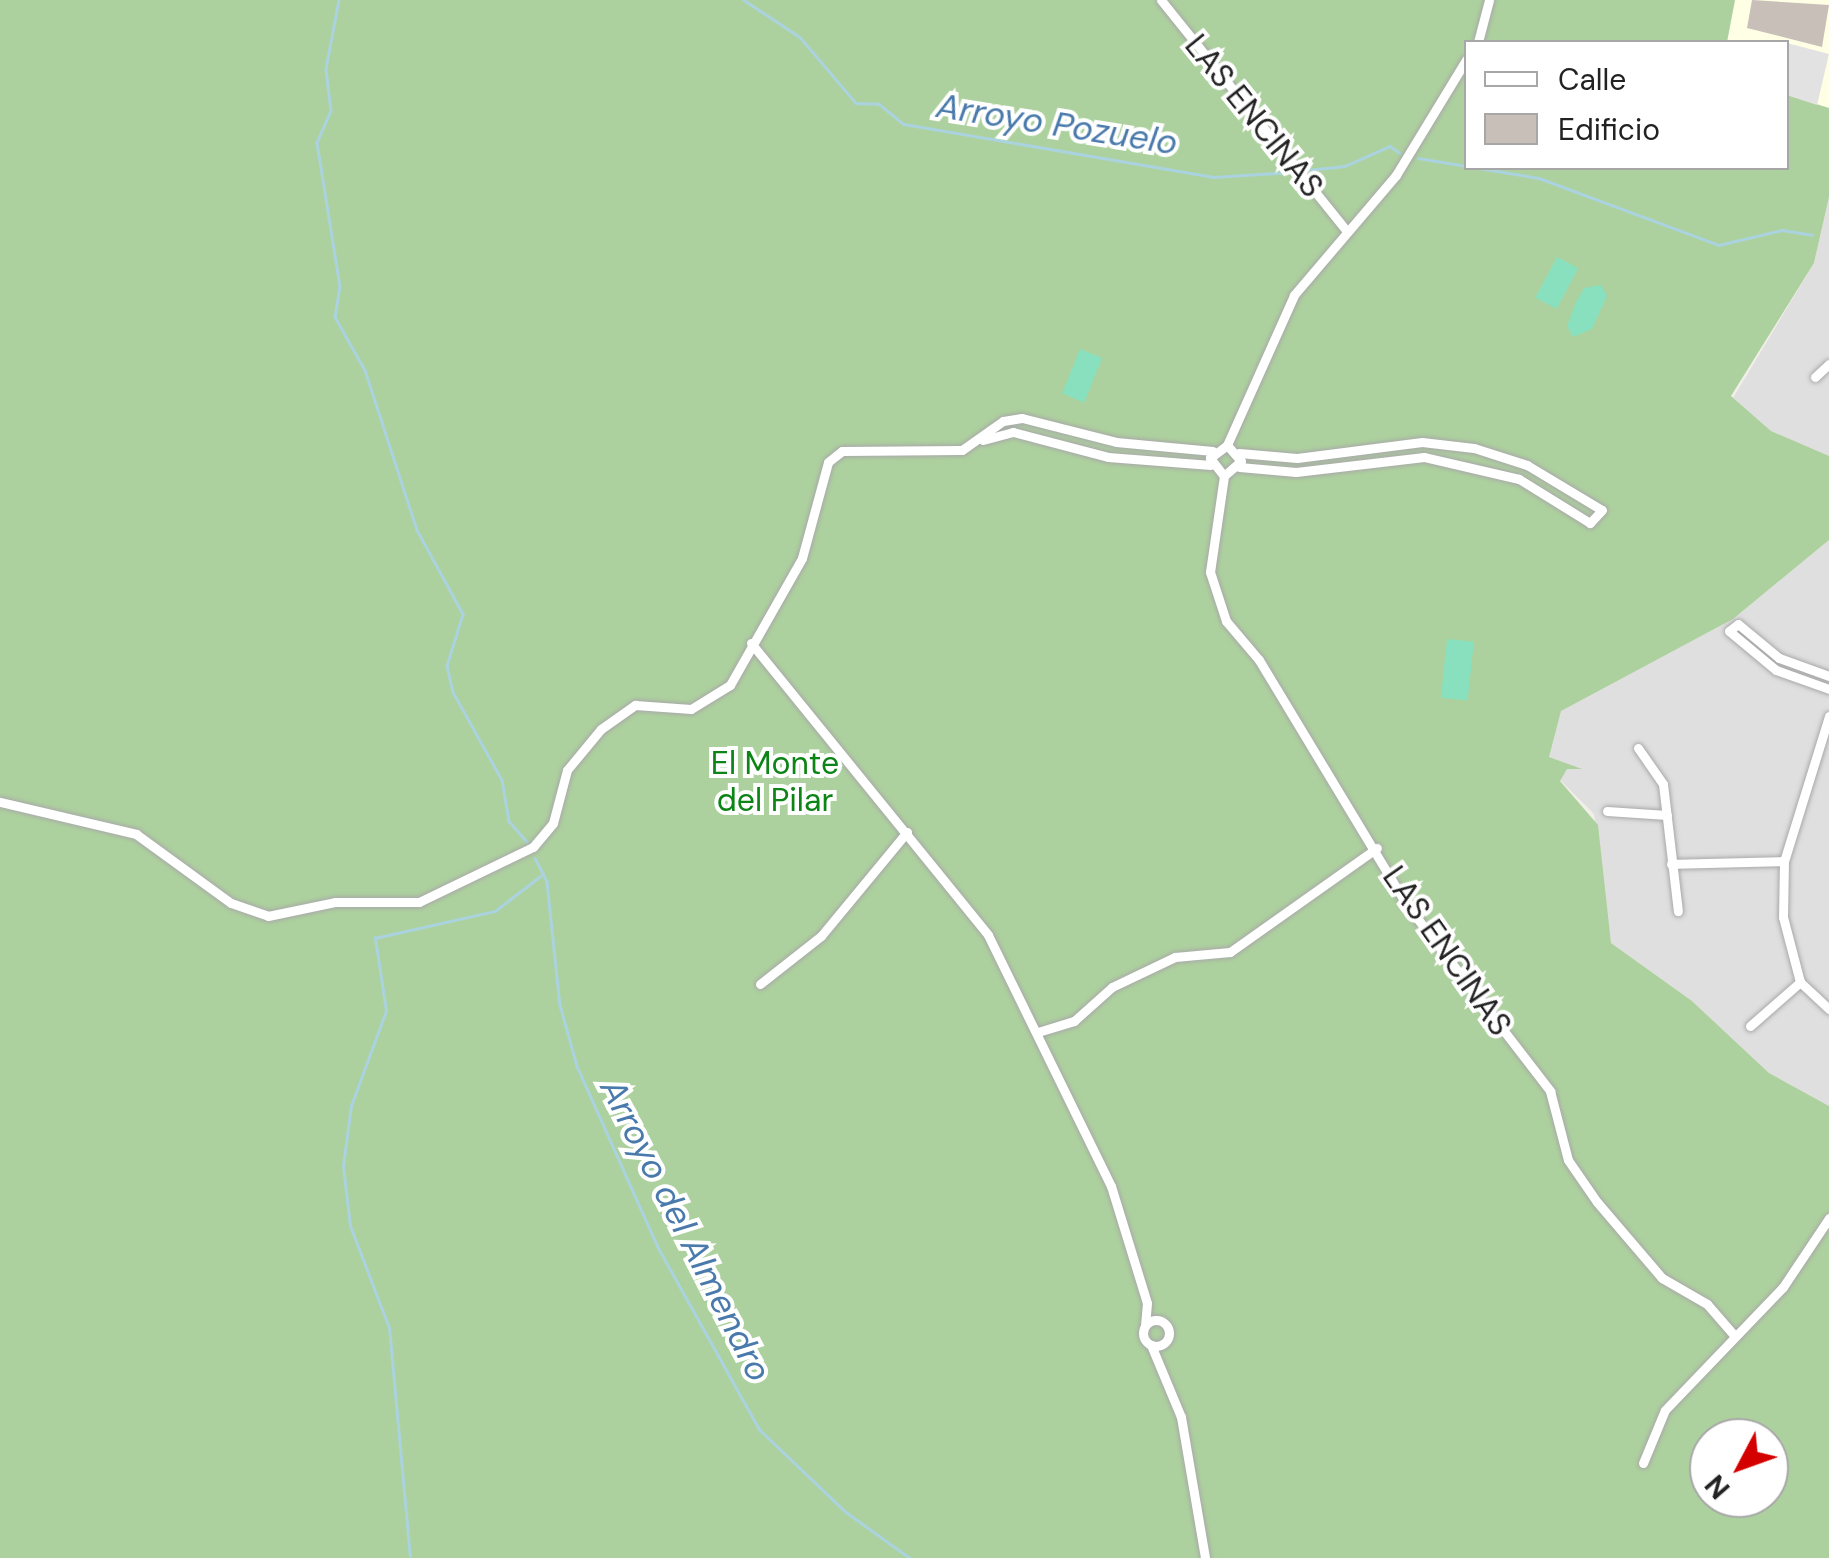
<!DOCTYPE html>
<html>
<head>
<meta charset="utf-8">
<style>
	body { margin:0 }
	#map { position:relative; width:1829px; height:1558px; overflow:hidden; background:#f2efe9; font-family:"DM Sans",sans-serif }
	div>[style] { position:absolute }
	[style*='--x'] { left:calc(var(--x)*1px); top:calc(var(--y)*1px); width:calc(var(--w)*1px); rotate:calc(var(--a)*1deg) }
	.residential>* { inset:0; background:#e0dfdf }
	.education>* { inset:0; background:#ffffe5 }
	.forest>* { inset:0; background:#add19e }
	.pitch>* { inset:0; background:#88e0be; transform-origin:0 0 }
	.parking>* { inset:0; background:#e2e2e2 }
	.stream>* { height:2.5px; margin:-1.25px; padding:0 1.25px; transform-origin:1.25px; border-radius:1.25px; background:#aad3df }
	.building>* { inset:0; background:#c7bfb8 }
	.roads { filter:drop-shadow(0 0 2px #a9a9a9) drop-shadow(0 0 2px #a9a9a9) }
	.minor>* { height:9px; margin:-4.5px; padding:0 4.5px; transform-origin:4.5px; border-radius:4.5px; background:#fff }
	.minor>.ring { margin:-4.5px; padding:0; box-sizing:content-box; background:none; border:9px solid #fff; border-radius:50% }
	span { translate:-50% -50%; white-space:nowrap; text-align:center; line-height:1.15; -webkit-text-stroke:8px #fff; paint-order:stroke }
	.street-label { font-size:32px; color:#222 }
	.park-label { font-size:32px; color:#0c8416 }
	.water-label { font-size:35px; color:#4a7aab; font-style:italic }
	.legend { position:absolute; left:1464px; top:40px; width:325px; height:130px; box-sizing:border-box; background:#fff; border:2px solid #a7a7a7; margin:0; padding:12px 18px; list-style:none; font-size:30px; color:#222 }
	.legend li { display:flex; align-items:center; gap:20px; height:50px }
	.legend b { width:50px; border:2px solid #a7a7a7 }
	.north { position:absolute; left:1689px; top:1418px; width:100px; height:100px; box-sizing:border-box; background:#fff; border:2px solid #a7a7a7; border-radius:50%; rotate:229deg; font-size:28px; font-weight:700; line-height:40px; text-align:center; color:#222 }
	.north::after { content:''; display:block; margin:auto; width:35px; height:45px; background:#d40000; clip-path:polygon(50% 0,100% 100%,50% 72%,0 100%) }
</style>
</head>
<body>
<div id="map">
	<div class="residential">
		<i style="clip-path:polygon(1829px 197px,1829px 456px,1827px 458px,1771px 431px,1733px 398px,1814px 263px)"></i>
		<i style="clip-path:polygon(1829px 540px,1829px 1106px,1769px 1073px,1692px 1001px,1611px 943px,1594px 814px,1560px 780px,1566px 769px,1577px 769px,1548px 758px,1560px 711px,1733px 619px)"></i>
	</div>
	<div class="education">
		<i style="clip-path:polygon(1735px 0,1829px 0,1829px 108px,1787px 95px,1786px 42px,1727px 42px)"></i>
	</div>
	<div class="forest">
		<i style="clip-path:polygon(evenodd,0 0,1735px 0,1727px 42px,1466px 42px,1466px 168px,1786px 168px,1787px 95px,1829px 108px,1829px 197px,1814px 263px,1731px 396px,1771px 431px,1829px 456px,1829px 540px,1733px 619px,1561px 711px,1549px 757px,1582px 769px,1567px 769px,1560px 781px,1598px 825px,1611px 943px,1692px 1001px,1769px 1073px,1829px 1106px,1829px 1558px,0 1558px,0 0,1709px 1438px,1769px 1438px,1769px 1498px,1709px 1498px,1709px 1438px)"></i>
	</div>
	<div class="pitch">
		<i style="left:1557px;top:257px;width:24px;height:46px;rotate:28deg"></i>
		<i style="clip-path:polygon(1601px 285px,1607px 296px,1592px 329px,1573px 337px,1567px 326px,1576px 302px,1584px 288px)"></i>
		<i style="left:1080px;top:349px;width:24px;height:48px;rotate:22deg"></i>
		<i style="left:1447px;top:639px;width:27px;height:59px;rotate:6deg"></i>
	</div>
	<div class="parking">
		<i style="clip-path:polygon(1787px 43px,1829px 54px,1817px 105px,1787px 95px)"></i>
	</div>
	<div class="stream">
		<i style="--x:339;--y:0;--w:70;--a:100.7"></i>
		<i style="--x:326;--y:69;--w:42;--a:83.2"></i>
		<i style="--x:331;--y:111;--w:35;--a:114"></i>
		<i style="--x:317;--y:143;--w:145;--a:80.9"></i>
		<i style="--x:340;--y:286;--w:31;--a:99"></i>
		<i style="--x:335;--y:317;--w:61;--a:60.5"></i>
		<i style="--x:365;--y:370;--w:168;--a:72"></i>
		<i style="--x:417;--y:530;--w:96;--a:61.3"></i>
		<i style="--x:463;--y:614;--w:54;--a:107.1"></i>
		<i style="--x:447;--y:666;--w:27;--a:77"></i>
		<i style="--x:453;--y:692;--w:101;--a:60.9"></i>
		<i style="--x:502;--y:780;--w:42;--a:80.3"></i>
		<i style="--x:509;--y:821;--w:28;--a:49"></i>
		<i style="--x:744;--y:0;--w:67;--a:33.5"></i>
		<i style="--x:800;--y:37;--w:87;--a:49.7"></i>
		<i style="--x:856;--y:103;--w:23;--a:2"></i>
		<i style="--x:879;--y:104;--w:32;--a:39"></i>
		<i style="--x:904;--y:124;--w:314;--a:9.7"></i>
		<i style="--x:1214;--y:177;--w:77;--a:-3.7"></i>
		<i style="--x:1418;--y:158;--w:123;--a:9.4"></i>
		<i style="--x:1539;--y:178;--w:192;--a:20.4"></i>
		<i style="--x:1719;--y:245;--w:65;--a:-13.4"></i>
		<i style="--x:1782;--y:230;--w:30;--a:9"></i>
		<i style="--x:1307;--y:170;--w:38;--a:-6"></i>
		<i style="--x:1345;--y:166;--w:49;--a:-24"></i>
		<i style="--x:1390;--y:146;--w:12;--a:35"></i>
		<i style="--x:535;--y:858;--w:27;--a:63"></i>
		<i style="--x:547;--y:882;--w:124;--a:84"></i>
		<i style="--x:560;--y:1005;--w:63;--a:74.4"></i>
		<i style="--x:577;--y:1066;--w:201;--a:65.9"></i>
		<i style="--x:659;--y:1249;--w:206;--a:60.9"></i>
		<i style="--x:759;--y:1429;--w:120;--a:43.7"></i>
		<i style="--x:846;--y:1512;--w:79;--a:35.7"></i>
		<i style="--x:410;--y:1558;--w:231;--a:-95.2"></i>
		<i style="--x:389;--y:1328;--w:109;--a:-110.9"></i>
		<i style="--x:350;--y:1226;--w:60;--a:-96.7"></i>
		<i style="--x:343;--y:1166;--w:61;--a:-82.4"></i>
		<i style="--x:351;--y:1106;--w:101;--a:-69.8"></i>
		<i style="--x:386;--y:1011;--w:74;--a:-98.6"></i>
		<i style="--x:375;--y:938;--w:123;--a:-12.7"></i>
		<i style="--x:495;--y:911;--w:61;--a:-37.6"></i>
	</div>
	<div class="building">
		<i style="clip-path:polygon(1752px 0,1829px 5px,1822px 47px,1747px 28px)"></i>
	</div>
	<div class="roads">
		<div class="minor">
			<i style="--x:1161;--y:0;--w:297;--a:51.2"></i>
			<i style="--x:1478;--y:42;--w:43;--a:-75.3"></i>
			<i style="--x:1815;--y:377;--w:19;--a:-43"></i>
			<i style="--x:983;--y:440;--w:31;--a:-15"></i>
			<i style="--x:1013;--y:432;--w:98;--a:14.7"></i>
			<i style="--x:1108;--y:457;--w:103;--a:4.4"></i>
			<i style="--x:1227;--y:445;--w:21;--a:49"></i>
			<i style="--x:1241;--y:461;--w:23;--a:139"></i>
			<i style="--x:1224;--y:476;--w:23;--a:-128"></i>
			<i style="--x:1210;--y:458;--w:21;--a:-37"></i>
			<i style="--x:1227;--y:445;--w:164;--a:-65.9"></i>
			<i style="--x:1294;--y:295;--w:157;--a:-49.6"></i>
			<i style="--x:1396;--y:175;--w:135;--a:-58.7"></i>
			<i style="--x:1239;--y:453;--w:58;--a:4.9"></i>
			<i style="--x:1297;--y:458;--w:126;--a:-7.3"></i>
			<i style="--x:1422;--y:442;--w:52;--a:6.6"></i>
			<i style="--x:1474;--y:448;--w:56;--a:17.8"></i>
			<i style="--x:1527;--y:465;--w:87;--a:31"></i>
			<i style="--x:1602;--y:510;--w:18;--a:133"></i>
			<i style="--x:1590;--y:523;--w:84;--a:-148.2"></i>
			<i style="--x:1519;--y:479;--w:98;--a:-167"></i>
			<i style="--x:1424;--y:457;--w:129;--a:173.3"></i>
			<i style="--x:1296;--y:472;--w:57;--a:-175"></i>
			<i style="--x:1224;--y:476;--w:97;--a:98.3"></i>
			<i style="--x:1210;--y:572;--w:52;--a:71.9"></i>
			<i style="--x:1226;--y:621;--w:51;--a:49.8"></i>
			<i style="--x:1259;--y:660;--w:286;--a:58.9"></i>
			<i style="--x:1407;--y:905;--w:235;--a:52.4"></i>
			<i style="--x:1550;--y:1091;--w:71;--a:75.4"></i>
			<i style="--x:1568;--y:1160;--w:51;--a:55.4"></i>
			<i style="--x:1597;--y:1202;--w:100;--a:49.5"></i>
			<i style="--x:1662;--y:1278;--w:52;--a:30"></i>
			<i style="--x:1707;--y:1304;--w:40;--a:49"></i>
			<i style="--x:751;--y:643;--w:376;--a:50.9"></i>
			<i style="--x:988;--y:935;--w:280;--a:63.9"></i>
			<i style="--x:1111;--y:1186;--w:122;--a:72.9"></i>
			<i style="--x:1147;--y:1303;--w:23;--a:95"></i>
			<i style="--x:1829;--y:676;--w:53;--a:-160.2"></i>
			<i style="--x:1779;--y:658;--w:53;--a:-140.3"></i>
			<i style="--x:1738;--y:624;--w:11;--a:142"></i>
			<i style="--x:1729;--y:631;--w:61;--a:39.7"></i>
			<i style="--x:1776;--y:670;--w:56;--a:19.7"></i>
			<i style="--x:1829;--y:716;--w:152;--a:107.2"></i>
			<i style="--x:1784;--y:861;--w:56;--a:91"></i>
			<i style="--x:1783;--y:917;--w:67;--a:75.3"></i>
			<i style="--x:1800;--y:982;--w:40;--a:43"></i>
			<i style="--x:1638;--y:748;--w:44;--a:55.2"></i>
			<i style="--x:1663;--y:784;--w:128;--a:83.3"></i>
			<i style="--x:0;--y:802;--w:140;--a:13.2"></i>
			<i style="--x:136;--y:834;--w:117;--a:36"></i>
			<i style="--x:231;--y:903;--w:39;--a:19"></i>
			<i style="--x:268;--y:916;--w:68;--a:-11.8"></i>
			<i style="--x:335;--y:902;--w:84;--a:0"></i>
			<i style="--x:419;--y:902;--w:127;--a:-25.8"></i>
			<i style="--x:533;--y:847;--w:31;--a:-50"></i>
			<i style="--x:553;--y:823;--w:55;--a:-75.2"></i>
			<i style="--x:567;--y:770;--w:53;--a:-50.3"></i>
			<i style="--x:601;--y:729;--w:42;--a:-35.2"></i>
			<i style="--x:635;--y:705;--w:56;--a:4.1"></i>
			<i style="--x:691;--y:709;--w:46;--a:-31.6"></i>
			<i style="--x:730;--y:685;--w:146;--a:-60.4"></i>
			<i style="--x:802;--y:558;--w:99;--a:-74.8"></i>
			<i style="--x:828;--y:462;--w:18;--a:-38"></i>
			<i style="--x:842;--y:451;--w:120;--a:-0.5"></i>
			<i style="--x:962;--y:450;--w:50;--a:-35.3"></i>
			<i style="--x:1003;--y:421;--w:19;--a:-9"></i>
			<i style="--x:1022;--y:418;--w:97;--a:14.3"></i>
			<i style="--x:1116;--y:442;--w:97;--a:5.3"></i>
			<i style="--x:1607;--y:811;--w:60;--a:3.8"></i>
			<i style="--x:1671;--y:864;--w:113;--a:-1.5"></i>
			<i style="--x:760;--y:984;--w:78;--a:-38.2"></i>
			<i style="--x:821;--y:936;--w:135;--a:-50.4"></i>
			<i style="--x:1750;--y:1026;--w:67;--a:-41.3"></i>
			<i style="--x:1038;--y:1032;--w:38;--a:-17"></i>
			<i style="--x:1074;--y:1021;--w:51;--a:-41.8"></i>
			<i style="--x:1112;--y:987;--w:70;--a:-25.5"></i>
			<i style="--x:1175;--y:957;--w:55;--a:-5.2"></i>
			<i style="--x:1230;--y:952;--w:180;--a:-35.3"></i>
			<i class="ring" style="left:1143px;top:1320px;width:17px;height:17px"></i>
			<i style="--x:1151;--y:1345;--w:78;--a:67.4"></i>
			<i style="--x:1181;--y:1417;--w:143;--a:80.3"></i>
			<i style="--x:1643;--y:1463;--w:57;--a:-67.5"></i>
			<i style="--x:1665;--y:1410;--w:170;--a:-46.2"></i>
			<i style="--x:1783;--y:1287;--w:83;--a:-56.3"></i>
		</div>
	</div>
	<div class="street-label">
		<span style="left:1254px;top:116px;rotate:51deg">LAS ENCINAS</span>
		<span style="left:1447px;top:951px;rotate:55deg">LAS ENCINAS</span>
	</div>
	<div class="park-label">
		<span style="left:775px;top:782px">El Monte<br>del Pilar</span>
	</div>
	<div class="water-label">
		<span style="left:1057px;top:124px;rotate:9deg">Arroyo Pozuelo</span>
		<span style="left:686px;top:1230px;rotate:63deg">Arroyo del Almendro</span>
	</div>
	<ul class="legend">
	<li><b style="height:12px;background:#fff"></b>Calle</li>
	<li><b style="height:28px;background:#c7bfb8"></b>Edificio</li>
	</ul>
	<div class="north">N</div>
</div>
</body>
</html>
